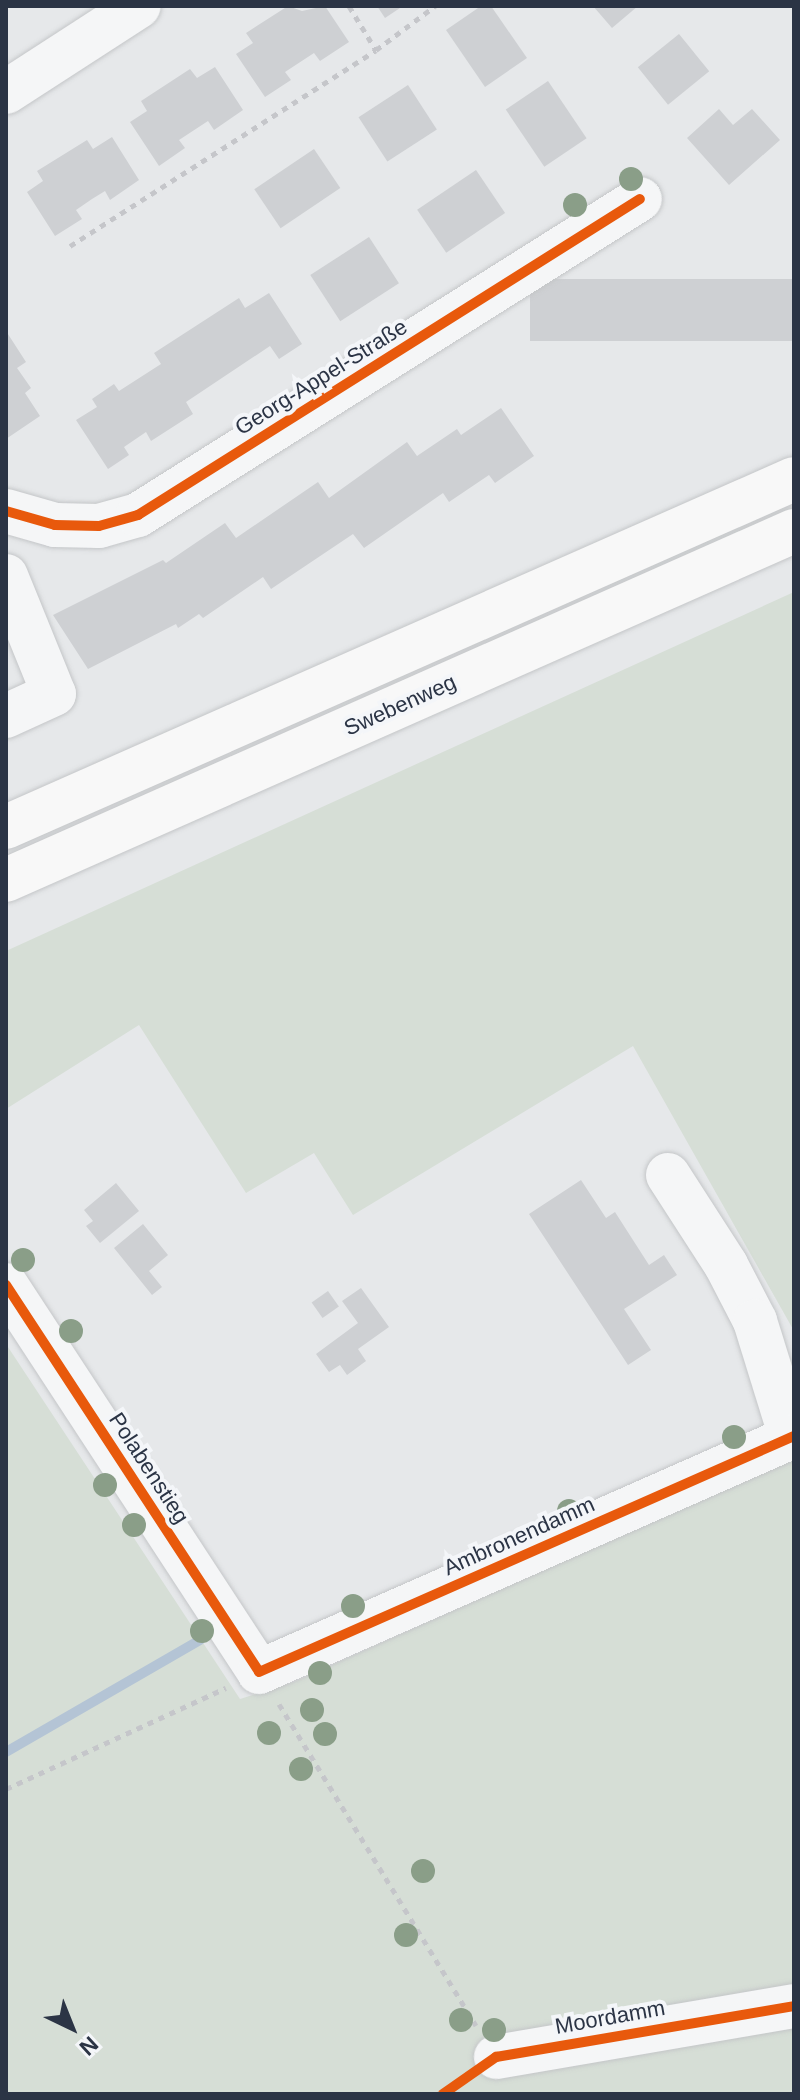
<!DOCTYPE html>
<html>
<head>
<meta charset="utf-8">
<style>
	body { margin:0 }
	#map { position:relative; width:800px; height:2100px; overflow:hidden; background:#e6e8ea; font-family:Arial,sans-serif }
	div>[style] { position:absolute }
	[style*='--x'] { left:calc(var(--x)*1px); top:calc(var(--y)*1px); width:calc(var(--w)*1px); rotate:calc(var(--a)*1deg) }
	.green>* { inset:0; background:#d6ded6 }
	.stream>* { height:10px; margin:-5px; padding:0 5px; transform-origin:5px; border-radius:5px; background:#b4c4d5 }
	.building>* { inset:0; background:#ced0d3; transform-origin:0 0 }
	.path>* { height:5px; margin-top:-2.5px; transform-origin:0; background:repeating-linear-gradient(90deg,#c5c6ca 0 6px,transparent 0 12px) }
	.roads { filter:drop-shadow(0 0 2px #c4c6c8) drop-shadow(0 0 2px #c4c6c8) }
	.minor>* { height:44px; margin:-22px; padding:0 22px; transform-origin:22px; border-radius:22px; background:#f5f6f7 }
	.major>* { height:44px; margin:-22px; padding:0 22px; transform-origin:22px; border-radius:22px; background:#f8f8f8 }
	.cycleway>* { height:10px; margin:-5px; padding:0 5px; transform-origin:5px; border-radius:5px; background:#e8590c }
	.trees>* { width:24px; height:24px; margin:-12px; border-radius:50%; background:#8a9e88 }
	span { translate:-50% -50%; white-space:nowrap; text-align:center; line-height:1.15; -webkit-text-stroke:8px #f4f6f9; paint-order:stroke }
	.street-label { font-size:22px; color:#2b3445 }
	.frame { position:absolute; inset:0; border:8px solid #2b3445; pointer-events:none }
	.north { position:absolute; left:32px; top:1988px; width:80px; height:80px; -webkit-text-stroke:6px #f4f6f9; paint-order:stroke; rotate:137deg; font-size:22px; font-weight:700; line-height:32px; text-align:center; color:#2b3445 }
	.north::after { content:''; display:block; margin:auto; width:28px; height:36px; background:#2b3445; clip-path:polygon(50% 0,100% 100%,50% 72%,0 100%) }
</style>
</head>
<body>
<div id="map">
	<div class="green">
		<i style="clip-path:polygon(794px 592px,794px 1331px,633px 1046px,353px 1215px,314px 1153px,246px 1193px,139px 1025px,6px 1109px,6px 951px)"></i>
		<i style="clip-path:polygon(6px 1344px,240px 1699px,294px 1682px,794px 1458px,794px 2094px,6px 2094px)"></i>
	</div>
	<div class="stream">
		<i style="--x:6;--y:1752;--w:224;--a:-30"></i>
	</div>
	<div class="building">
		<i style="clip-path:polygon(288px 6px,302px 11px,325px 6px,349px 42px,320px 61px,314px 53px,285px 72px,291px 80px,265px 97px,236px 54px,253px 43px,246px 33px)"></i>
		<i style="clip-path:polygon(377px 6px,403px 6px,385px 18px)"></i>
		<i style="clip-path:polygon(481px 6px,491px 6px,527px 58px,485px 87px,446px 30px)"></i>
		<i style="clip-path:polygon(593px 6px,638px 6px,612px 28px)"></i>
		<i style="left:679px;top:34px;width:48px;height:53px;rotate:51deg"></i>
		<i style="clip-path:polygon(215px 67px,243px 110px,214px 130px,208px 121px,179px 140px,185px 148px,159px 166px,130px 122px,147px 111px,141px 101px,190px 69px,197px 78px)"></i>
		<i style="left:548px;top:81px;width:69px;height:51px;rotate:56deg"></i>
		<i style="left:408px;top:85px;width:53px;height:59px;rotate:57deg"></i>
		<i style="clip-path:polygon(719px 109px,733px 125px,752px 109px,780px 140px,729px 185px,687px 138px)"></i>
		<i style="clip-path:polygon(112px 137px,139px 180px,110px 200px,105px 191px,92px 199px,76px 210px,82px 219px,55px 236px,27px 192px,43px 181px,37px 171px,87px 140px,93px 149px)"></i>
		<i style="left:314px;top:149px;width:47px;height:72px;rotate:56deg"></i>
		<i style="left:476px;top:170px;width:52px;height:71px;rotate:56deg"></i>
		<i style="left:369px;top:237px;width:55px;height:70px;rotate:57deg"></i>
		<i style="left:794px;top:279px;width:62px;height:264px;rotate:90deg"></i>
		<i style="clip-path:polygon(269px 293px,302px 344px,279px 359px,270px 346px,186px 402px,193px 414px,151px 441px,146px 432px,124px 447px,129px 455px,108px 469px,76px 420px,97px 407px,92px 399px,114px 384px,119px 391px,161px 364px,154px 353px,239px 298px,245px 308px)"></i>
		<i style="clip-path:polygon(6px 331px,26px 362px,17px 368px,31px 388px,25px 393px,40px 416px,6px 439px)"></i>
		<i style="clip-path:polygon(501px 408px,534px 456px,495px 483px,489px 475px,449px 502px,443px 493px,364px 548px,353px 534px,271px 589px,263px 577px,203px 618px,199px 614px,178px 628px,176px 624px,88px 669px,53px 615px,163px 560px,166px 563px,225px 523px,236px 538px,318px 482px,329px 498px,407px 442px,417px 456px,457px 429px,461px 435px)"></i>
		<i style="clip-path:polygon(581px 1180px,606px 1218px,615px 1212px,649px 1265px,664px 1255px,677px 1275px,624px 1309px,651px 1350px,628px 1365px,529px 1214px)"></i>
		<i style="clip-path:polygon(116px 1183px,139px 1211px,100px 1243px,86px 1226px,93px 1221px,84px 1210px)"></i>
		<i style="clip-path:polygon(143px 1224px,168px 1255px,149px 1271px,162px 1287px,152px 1295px,114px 1248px)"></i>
		<i style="clip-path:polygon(361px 1288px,389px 1327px,358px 1349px,366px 1361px,347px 1375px,340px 1365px,329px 1372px,316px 1354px,358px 1323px,342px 1301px)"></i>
		<i style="left:328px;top:1291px;width:19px;height:20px;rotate:55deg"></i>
	</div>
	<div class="path">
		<i style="--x:349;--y:6;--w:52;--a:58.5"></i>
		<i style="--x:376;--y:50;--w:74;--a:-36.7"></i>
		<i style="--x:70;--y:246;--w:363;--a:-32.6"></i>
		<i style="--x:279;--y:1704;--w:377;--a:58.5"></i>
		<i style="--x:6;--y:1789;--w:242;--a:-24.7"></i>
	</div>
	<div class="roads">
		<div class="minor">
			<i style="--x:6;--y:92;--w:158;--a:-32.9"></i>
			<i style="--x:6;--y:511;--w:51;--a:15.9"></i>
			<i style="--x:55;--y:525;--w:44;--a:1.3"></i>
			<i style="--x:99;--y:526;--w:41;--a:-15.8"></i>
			<i style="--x:138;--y:515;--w:593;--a:-32.19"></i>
			<i style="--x:6;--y:576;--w:127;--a:67.9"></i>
			<i style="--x:54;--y:694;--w:53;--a:155.4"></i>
			<i style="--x:668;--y:1175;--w:107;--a:57.2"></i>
			<i style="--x:726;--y:1265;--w:63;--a:62.6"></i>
			<i style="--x:755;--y:1321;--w:121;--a:72.8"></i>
			<i style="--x:6;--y:1285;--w:462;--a:56.8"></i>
			<i style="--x:259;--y:1672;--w:585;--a:-23.8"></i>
			<i style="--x:496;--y:2057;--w:302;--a:-9.7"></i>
		</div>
		<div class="major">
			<i style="--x:6;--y:827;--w:861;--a:-23.83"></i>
			<i style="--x:6;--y:880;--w:862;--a:-23.89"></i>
		</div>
	</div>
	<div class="cycleway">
		<i style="--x:6;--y:511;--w:51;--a:15.9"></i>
		<i style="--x:55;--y:525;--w:44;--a:1.3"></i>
		<i style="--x:99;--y:526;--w:41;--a:-15.8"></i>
		<i style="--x:138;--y:515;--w:593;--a:-32.19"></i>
		<i style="--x:6;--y:1285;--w:462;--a:56.8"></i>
		<i style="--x:259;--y:1672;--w:585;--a:-23.8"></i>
		<i style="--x:443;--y:2094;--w:65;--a:-34.9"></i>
		<i style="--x:496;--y:2057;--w:302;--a:-9.7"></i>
	</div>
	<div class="trees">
		<i style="left:631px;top:179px"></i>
		<i style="left:575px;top:205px"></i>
		<i style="left:23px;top:1260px"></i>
		<i style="left:71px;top:1331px"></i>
		<i style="left:734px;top:1437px"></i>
		<i style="left:105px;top:1485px"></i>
		<i style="left:569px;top:1511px"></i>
		<i style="left:134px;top:1525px"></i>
		<i style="left:353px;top:1606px"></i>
		<i style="left:202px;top:1631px"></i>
		<i style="left:320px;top:1673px"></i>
		<i style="left:312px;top:1710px"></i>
		<i style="left:269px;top:1733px"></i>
		<i style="left:325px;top:1734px"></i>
		<i style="left:301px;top:1769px"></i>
		<i style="left:423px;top:1871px"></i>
		<i style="left:406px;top:1935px"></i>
		<i style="left:461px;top:2020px"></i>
		<i style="left:494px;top:2030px"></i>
	</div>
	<div class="street-label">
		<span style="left:321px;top:377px;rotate:-32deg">Georg-Appel-Straße</span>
		<span style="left:400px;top:705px;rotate:-24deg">Swebenweg</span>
		<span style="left:149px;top:1468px;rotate:57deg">Polabenstieg</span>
		<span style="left:519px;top:1536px;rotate:-24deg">Ambronendamm</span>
		<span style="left:610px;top:2017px;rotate:-10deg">Moordamm</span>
	</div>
	<div class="frame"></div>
	<div class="north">N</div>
</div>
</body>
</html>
